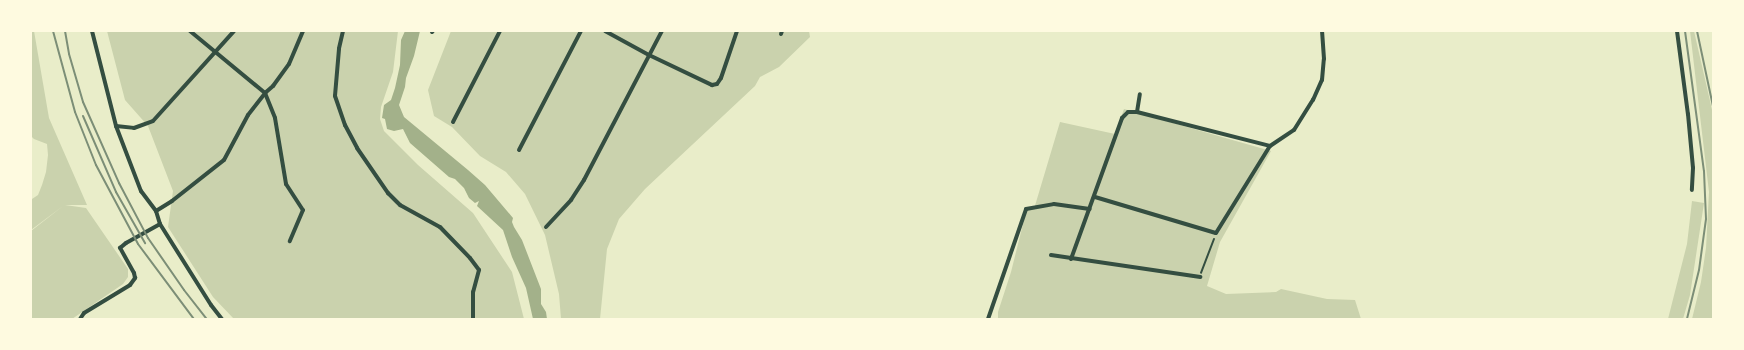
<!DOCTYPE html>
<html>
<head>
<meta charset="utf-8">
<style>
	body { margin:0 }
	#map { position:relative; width:1744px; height:350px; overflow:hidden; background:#e9edc9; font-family:"Roboto Condensed",sans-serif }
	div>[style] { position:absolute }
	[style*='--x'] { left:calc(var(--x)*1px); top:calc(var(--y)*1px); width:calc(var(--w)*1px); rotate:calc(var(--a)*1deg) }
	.green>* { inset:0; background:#cad2ad }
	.water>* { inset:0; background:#a3b18a }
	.path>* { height:1.5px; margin:-0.75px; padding:0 0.75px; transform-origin:0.75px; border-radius:0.75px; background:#344e41 }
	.minor>* { height:4px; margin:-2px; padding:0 2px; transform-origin:2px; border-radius:2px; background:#344e41 }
	.rail>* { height:2px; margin:-1px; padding:0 1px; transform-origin:1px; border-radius:1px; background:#7c8e77 }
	span { translate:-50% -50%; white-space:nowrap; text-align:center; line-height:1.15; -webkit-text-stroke:3px #fefae0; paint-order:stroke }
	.frame { position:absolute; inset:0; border:32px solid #fefae0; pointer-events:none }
</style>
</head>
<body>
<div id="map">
	<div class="green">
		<i style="clip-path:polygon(31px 31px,34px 31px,49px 118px,87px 205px,65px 205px,86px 208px,128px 269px,128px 277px,123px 284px,72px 319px,31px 319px,31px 231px,63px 206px,31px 230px,31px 203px,32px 199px,38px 195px,42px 185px,46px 172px,48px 155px,47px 144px,34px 139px,31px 136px)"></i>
		<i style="clip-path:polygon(107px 31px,398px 31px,393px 72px,381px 107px,380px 119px,384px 131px,418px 165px,473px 213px,512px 272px,524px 319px,234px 319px,213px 297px,168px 227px,173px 191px,148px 126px,125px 100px)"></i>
		<i style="clip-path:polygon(451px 31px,809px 31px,810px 37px,779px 67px,760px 77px,755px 86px,645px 189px,619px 219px,607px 249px,600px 319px,561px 319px,559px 294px,545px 235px,525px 194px,506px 172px,480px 156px,452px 127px,434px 116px,428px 90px)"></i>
		<i style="clip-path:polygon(1690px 31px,1694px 31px,1713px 114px,1713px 319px,1692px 319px,1701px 282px,1706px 248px,1709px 192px)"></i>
		<i style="clip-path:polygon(1124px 109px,1271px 151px,1220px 242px,1207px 286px,1226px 294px,1276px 292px,1281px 289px,1327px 299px,1355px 300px,1361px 319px,998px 319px,998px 312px,1011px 272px,1027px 208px,1034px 209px,1060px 122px,1115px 134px)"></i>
		<i style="clip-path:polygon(1692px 201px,1704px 203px,1690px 295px,1683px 319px,1668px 319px,1687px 244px)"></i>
	</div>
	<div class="water">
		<i style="clip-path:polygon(405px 31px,420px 31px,414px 56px,406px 78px,405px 87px,399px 105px,404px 117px,468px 170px,485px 185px,513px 218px,512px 222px,514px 227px,522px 240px,541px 289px,541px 304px,546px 312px,547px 319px,533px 319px,526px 288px,512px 257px,503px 230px,477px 206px,479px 201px,475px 203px,469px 198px,464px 188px,455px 179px,449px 177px,410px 143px,403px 129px,394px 131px,387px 129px,385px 119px,382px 118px,384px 105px,391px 100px,395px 88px,400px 65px,401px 40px)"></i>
	</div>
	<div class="path">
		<i style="--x:1201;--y:273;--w:36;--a:-69"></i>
	</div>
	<div class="minor">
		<i style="--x:92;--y:31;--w:98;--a:75.8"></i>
		<i style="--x:116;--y:126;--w:70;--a:69"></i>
		<i style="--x:141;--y:191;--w:25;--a:53"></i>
		<i style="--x:156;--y:211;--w:14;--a:73"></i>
		<i style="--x:160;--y:224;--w:96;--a:57.8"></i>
		<i style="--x:211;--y:305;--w:18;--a:52"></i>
		<i style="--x:190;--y:31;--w:97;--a:39.6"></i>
		<i style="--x:265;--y:93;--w:27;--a:68"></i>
		<i style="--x:275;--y:118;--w:67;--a:80.5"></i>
		<i style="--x:286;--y:184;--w:31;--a:57"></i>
		<i style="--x:303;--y:210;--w:34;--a:113"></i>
		<i style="--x:343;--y:31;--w:18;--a:103"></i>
		<i style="--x:339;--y:49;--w:47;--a:94.9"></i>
		<i style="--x:335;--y:96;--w:31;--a:71"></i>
		<i style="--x:345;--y:125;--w:26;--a:62"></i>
		<i style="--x:357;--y:148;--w:55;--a:55.4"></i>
		<i style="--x:388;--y:193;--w:17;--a:45"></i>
		<i style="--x:400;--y:205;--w:46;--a:28.8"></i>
		<i style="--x:440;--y:227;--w:43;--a:45.9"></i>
		<i style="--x:470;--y:258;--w:15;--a:53"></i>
		<i style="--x:479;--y:270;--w:23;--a:105"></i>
		<i style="--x:473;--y:292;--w:27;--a:90"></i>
		<i style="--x:605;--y:31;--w:50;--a:28.6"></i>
		<i style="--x:649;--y:55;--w:70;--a:25.5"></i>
		<i style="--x:712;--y:85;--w:5;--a:-11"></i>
		<i style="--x:717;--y:84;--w:7;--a:-56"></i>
		<i style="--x:721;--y:78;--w:50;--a:-71.2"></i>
		<i style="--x:1677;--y:31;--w:84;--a:82.5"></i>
		<i style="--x:1688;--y:114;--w:54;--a:84.7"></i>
		<i style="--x:1693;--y:168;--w:22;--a:93"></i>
		<i style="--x:432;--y:32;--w:1;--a:-45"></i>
		<i style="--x:781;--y:34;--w:3;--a:-72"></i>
		<i style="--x:1137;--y:112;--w:18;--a:-81"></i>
		<i style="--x:453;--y:122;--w:102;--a:-62.7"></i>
		<i style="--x:116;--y:126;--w:18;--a:6"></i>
		<i style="--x:134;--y:128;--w:20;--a:-20"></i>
		<i style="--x:153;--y:121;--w:121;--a:-48"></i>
		<i style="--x:519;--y:150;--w:134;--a:-62.5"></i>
		<i style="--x:1095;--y:197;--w:126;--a:16.6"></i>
		<i style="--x:1216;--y:233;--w:102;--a:-58.2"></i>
		<i style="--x:1270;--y:146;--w:29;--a:-34"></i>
		<i style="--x:1294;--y:130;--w:36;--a:-58"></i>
		<i style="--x:1313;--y:100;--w:22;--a:-66"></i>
		<i style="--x:1322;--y:80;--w:21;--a:-85"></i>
		<i style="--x:1324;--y:59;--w:28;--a:-94"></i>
		<i style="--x:156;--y:211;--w:19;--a:-32"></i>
		<i style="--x:172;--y:201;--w:66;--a:-38.3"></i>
		<i style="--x:224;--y:160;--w:51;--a:-61.9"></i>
		<i style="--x:248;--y:115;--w:28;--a:-52"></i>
		<i style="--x:265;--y:93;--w:11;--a:-41"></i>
		<i style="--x:273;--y:86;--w:27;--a:-54"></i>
		<i style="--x:289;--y:64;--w:36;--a:-67"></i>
		<i style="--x:546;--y:227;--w:37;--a:-47"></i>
		<i style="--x:571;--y:200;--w:24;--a:-57"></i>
		<i style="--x:584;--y:180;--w:168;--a:-62.4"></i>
		<i style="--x:1051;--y:255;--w:151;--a:8.4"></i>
		<i style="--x:1071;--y:259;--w:150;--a:-70.1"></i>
		<i style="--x:1122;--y:118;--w:8;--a:-45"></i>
		<i style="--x:1128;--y:112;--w:9;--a:0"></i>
		<i style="--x:1137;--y:112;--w:137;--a:14.3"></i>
		<i style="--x:80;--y:319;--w:7;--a:-56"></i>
		<i style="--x:84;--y:313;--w:54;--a:-31.3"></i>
		<i style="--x:130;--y:285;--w:9;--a:-54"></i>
		<i style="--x:135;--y:278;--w:5;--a:-101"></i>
		<i style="--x:134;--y:273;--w:29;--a:-119"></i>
		<i style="--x:120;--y:248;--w:8;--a:-40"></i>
		<i style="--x:126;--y:243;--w:39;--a:-29"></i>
		<i style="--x:988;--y:319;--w:116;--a:-70.9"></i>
		<i style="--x:1026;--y:209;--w:28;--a:-10"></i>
		<i style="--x:1054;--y:204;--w:36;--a:8"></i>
	</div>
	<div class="rail">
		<i style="--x:53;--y:31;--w:84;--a:74.8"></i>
		<i style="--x:75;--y:112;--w:57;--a:68.4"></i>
		<i style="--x:96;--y:165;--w:89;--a:62"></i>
		<i style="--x:138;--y:244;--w:94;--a:53.3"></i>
		<i style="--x:65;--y:31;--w:23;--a:80"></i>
		<i style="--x:69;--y:54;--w:50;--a:73.7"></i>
		<i style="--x:83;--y:102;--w:89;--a:66"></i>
		<i style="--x:119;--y:183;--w:62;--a:62.2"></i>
		<i style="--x:148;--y:238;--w:63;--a:55.3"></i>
		<i style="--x:184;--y:290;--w:37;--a:52"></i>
		<i style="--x:1685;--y:31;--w:141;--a:82.3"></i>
		<i style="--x:1704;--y:171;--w:48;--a:87.6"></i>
		<i style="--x:1706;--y:219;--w:51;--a:97.8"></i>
		<i style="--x:1699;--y:270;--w:50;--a:103.8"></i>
		<i style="--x:1697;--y:31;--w:77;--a:78"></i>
		<i style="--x:83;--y:116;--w:83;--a:66.5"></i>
		<i style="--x:116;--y:192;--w:59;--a:60.4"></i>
	</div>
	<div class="frame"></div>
</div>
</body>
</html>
